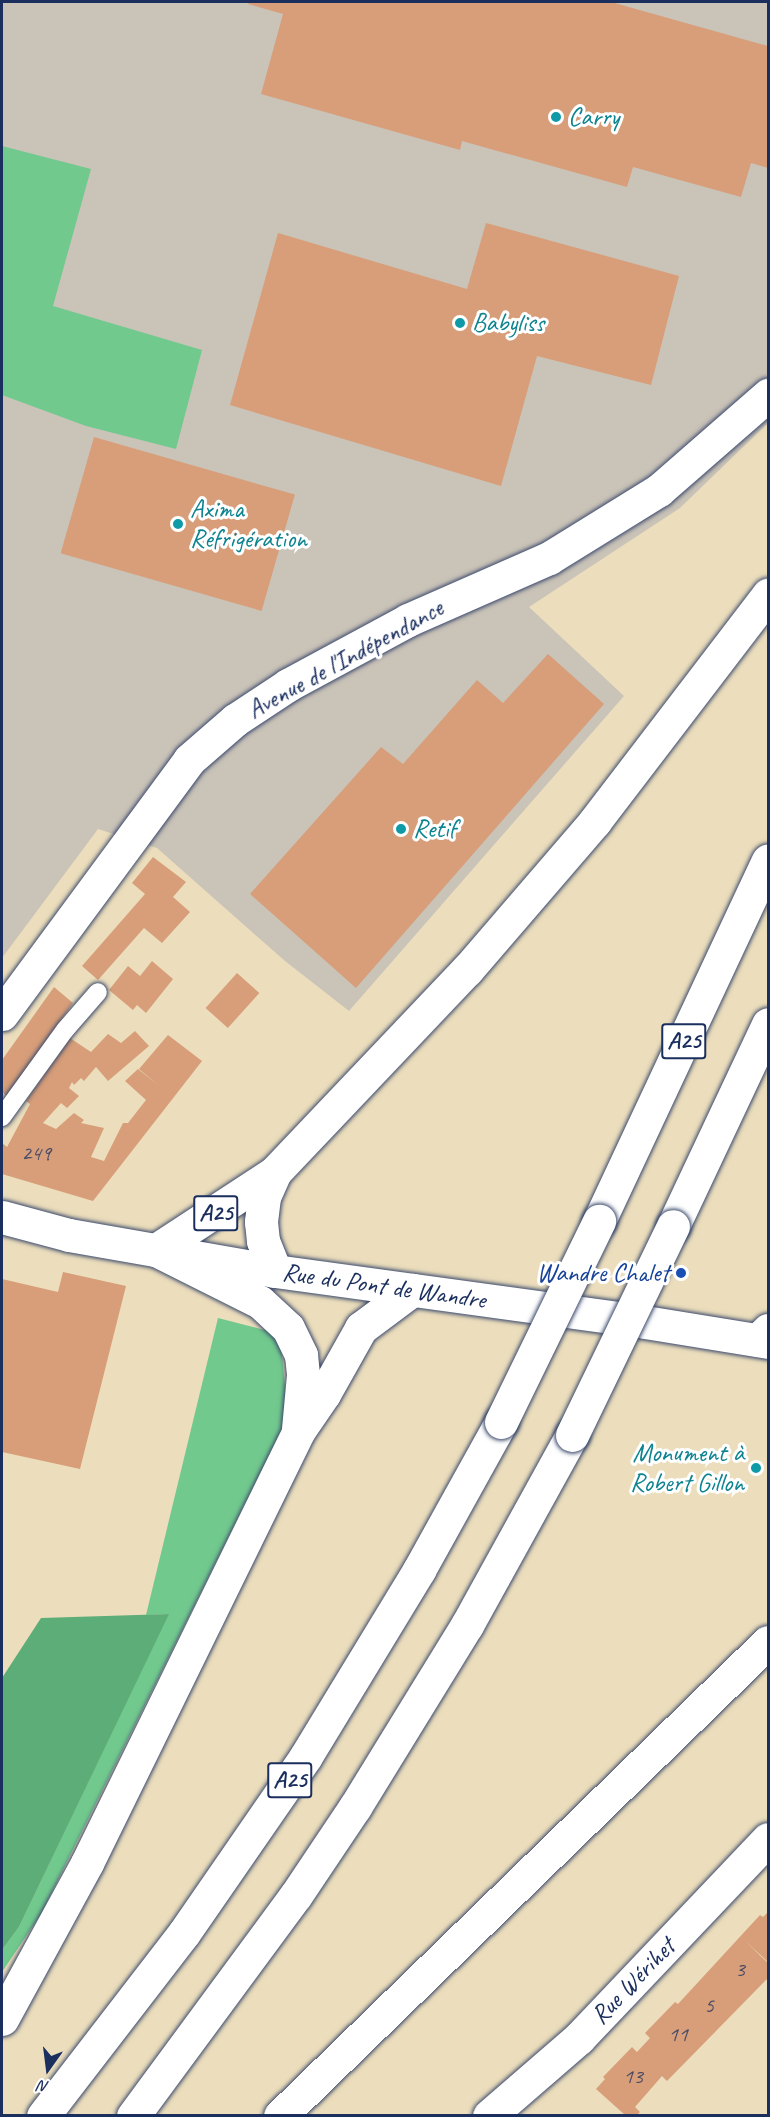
<!DOCTYPE html>
<html>
<head>
<meta charset="utf-8">
<style>
	body { margin:0 }
	#map { position:relative; width:770px; height:2117px; overflow:hidden; background:#ecdebc; font-family:Caveat,sans-serif }
	div>[style] { position:absolute }
	[style*='--x'] { left:calc(var(--x)*1px); top:calc(var(--y)*1px); width:calc(var(--w)*1px); rotate:calc(var(--a)*1deg) }
	.industrial>* { inset:0; background:#cac3b8 }
	.green>* { inset:0; background:#72c98e }
	.forest>* { inset:0; background:#5dad79 }
	.building>* { inset:0; background:#d79e79; transform-origin:0 0 }
	.roads { filter:drop-shadow(0 0 2px #3a496c) drop-shadow(0 0 2px #3a496c) }
	.lane>* { height:18px; margin:-9px; padding:0 9px; transform-origin:9px; border-radius:9px; background:#fff }
	.street>* { height:33px; margin:-16.5px; padding:0 16.5px; transform-origin:16.5px; border-radius:16.5px; background:#fff }
	.secondary>* { height:33px; margin:-16.5px; padding:0 16.5px; transform-origin:16.5px; border-radius:16.5px; background:#fff }
	.highway>* { height:33px; margin:-16.5px; padding:0 16.5px; transform-origin:16.5px; border-radius:16.5px; background:#fff }
	.bridges { filter:drop-shadow(0 0 2px #3a496c) drop-shadow(0 0 2px #3a496c) }
	.highway-bridge>* { height:33px; margin:-16.5px; padding:0 16.5px; transform-origin:16.5px; border-radius:16.5px; background:#fff }
	.dots>* { width:16px; height:16px; translate:-50% -50%; box-sizing:border-box; border:3px solid #fff; border-radius:50% }
	span { translate:-50% -50%; white-space:nowrap; text-align:center; line-height:1.15; -webkit-text-stroke:6px #fff; paint-order:stroke }
	.number-label { font-size:22px; color:#4a4b65 }
	.number-label span { -webkit-text-stroke-width:0 }
	.shield-label span { padding:2px 4px; background:#fff; border:2px solid; border-radius:4px; -webkit-text-stroke-width:0 }
	.shield-label { font-size:24px; color:#1b2f5e; font-weight:700 }
	.culture-label { font-size:26px; color:#0d838f }
	.left { translate:0 -50%; text-align:left }
	.right { translate:-100% -50%; text-align:right }
	.street-label { font-size:26px; color:#1b2f5e }
	.transit-label { font-size:26px; color:#164399 }
	.frame { position:absolute; inset:0; border:3px solid #1b2f5e; pointer-events:none }
	.north { position:absolute; left:18px; top:2039px; width:60px; height:60px; -webkit-text-stroke:4px #fff; paint-order:stroke; rotate:194deg; font-size:16px; font-weight:700; line-height:24px; text-align:center; color:#1b2f5e }
	.north::after { content:''; display:block; margin:auto; width:21px; height:27px; background:#1b2f5e; clip-path:polygon(50% 0,100% 100%,50% 72%,0 100%) }
</style>
</head>
<body>
<div id="map">
	<div class="industrial">
		<i style="clip-path:polygon(2px 2px,768px 2px,768px 423px,680px 508px,529px 607px,624px 696px,349px 1011px,285px 961px,157px 848px,98px 829px,2px 958px)"></i>
	</div>
	<div class="green">
		<i style="clip-path:polygon(2px 146px,91px 169px,53px 306px,202px 350px,176px 449px,86px 426px,2px 395px)"></i>
		<i style="clip-path:polygon(218px 1318px,280px 1334px,288px 1417px,41px 1914px,2px 1972px,2px 1950px,19px 1927px,168px 1614px,146px 1615px)"></i>
	</div>
	<div class="forest">
		<i style="clip-path:polygon(169px 1614px,19px 1927px,2px 1950px,2px 1678px,41px 1618px)"></i>
	</div>
	<div class="building">
		<i style="clip-path:polygon(249px 2px,611px 2px,768px 46px,768px 168px,751px 163px,741px 197px,633px 167px,627px 187px,462px 141px,460px 150px,261px 94px,283px 14px,248px 4px)"></i>
		<i style="clip-path:polygon(486px 223px,679px 276px,651px 385px,537px 356px,501px 486px,230px 405px,278px 233px,467px 289px)"></i>
		<i style="left:94px;top:437px;width:209px;height:121px;rotate:16deg"></i>
		<i style="clip-path:polygon(548px 654px,604px 704px,356px 988px,250px 894px,381px 747px,403px 764px,477px 680px,503px 703px)"></i>
		<i style="clip-path:polygon(153px 857px,186px 882px,173px 897px,190px 912px,162px 943px,144px 928px,98px 980px,82px 966px,145px 894px,132px 883px)"></i>
		<i style="clip-path:polygon(152px 961px,173px 979px,146px 1013px,137px 1005px,133px 1010px,109px 990px,128px 966px,140px 976px)"></i>
		<i style="left:237px;top:973px;width:30px;height:47px;rotate:42deg"></i>
		<i style="clip-path:polygon(54px 987px,73px 1003px,7px 1096px,2px 1092px,2px 1060px)"></i>
		<i style="clip-path:polygon(135px 1031px,149px 1046px,108px 1081px,96px 1067px,84px 1081px,81px 1078px,74px 1085px,72px 1082px,69px 1088px,79px 1096px,67px 1108px,61px 1103px,43px 1123px,56px 1129px,74px 1113px,84px 1120px,81px 1123px,104px 1128px,91px 1157px,104px 1161px,123px 1123px,128px 1123px,146px 1100px,125px 1081px,138px 1069px,158px 1085px,139px 1069px,168px 1035px,202px 1061px,93px 1201px,2px 1174px,2px 1143px,7px 1147px,30px 1104px,26px 1101px,70px 1038px,91px 1052px,108px 1034px,121px 1043px)"></i>
		<i style="clip-path:polygon(63px 1272px,126px 1286px,80px 1469px,2px 1452px,2px 1279px,58px 1292px)"></i>
		<i style="clip-path:polygon(768px 1912px,768px 1962px,744px 1940px,768px 1963px,768px 1978px,667px 2081px,662px 2076px,635px 2107px,640px 2112px,637px 2115px,625px 2115px,596px 2089px,605px 2079px,603px 2077px,632px 2047px,637px 2052px,650px 2038px,645px 2033px,675px 2002px,678px 2004px,760px 1915px,763px 1917px)"></i>
	</div>
	<div class="roads">
		<div class="lane">
			<i style="--x:2;--y:1117;--w:107;--a:-54.1"></i>
			<i style="--x:65;--y:1030;--w:50;--a:-49"></i>
		</div>
		<div class="street">
			<i style="--x:489;--y:2116;--w:119;--a:-40.9"></i>
			<i style="--x:579;--y:2038;--w:274;--a:-46.5"></i>
		</div>
		<div class="secondary">
			<i style="--x:2;--y:1014;--w:315;--a:-53.6"></i>
			<i style="--x:189;--y:760;--w:61;--a:-41"></i>
			<i style="--x:235;--y:720;--w:64;--a:-33.4"></i>
			<i style="--x:288;--y:685;--w:136;--a:-28.4"></i>
			<i style="--x:408;--y:620;--w:154;--a:-23.7"></i>
			<i style="--x:549;--y:558;--w:129;--a:-31.7"></i>
			<i style="--x:659;--y:490;--w:145;--a:-41.1"></i>
			<i style="--x:2;--y:1217;--w:69;--a:15"></i>
			<i style="--x:69;--y:1235;--w:209;--a:9.9"></i>
			<i style="--x:275;--y:1271;--w:373;--a:7.8"></i>
			<i style="--x:645;--y:1322;--w:125;--a:9.2"></i>
		</div>
		<div class="highway">
			<i style="--x:275;--y:1172;--w:27;--a:114"></i>
			<i style="--x:264;--y:1197;--w:25;--a:97"></i>
			<i style="--x:261;--y:1222;--w:19;--a:84"></i>
			<i style="--x:263;--y:1241;--w:32;--a:68"></i>
			<i style="--x:599;--y:1221;--w:398;--a:-64.9"></i>
			<i style="--x:673;--y:1226;--w:223;--a:-64.8"></i>
			<i style="--x:156;--y:1250;--w:142;--a:-33.2"></i>
			<i style="--x:275;--y:1172;--w:279;--a:-46.5"></i>
			<i style="--x:467;--y:970;--w:196;--a:-49.3"></i>
			<i style="--x:595;--y:821;--w:285;--a:-52.6"></i>
			<i style="--x:156;--y:1250;--w:116;--a:26.6"></i>
			<i style="--x:260;--y:1302;--w:38;--a:43"></i>
			<i style="--x:288;--y:1328;--w:30;--a:64"></i>
			<i style="--x:301;--y:1355;--w:20;--a:84"></i>
			<i style="--x:303;--y:1375;--w:54;--a:95.3"></i>
			<i style="--x:758;--y:1340;--w:14;--a:-45"></i>
			<i style="--x:2;--y:2019;--w:178;--a:-61.4"></i>
			<i style="--x:87;--y:1863;--w:480;--a:-63.9"></i>
			<i style="--x:298;--y:1432;--w:46;--a:-55.6"></i>
			<i style="--x:324;--y:1394;--w:76;--a:-60.7"></i>
			<i style="--x:361;--y:1328;--w:64;--a:-36.7"></i>
			<i style="--x:43;--y:2116;--w:231;--a:-52.4"></i>
			<i style="--x:184;--y:1933;--w:215;--a:-55.4"></i>
			<i style="--x:306;--y:1756;--w:218;--a:-58.7"></i>
			<i style="--x:419;--y:1570;--w:169;--a:-61"></i>
			<i style="--x:133;--y:2116;--w:275;--a:-53.6"></i>
			<i style="--x:296;--y:1895;--w:106;--a:-56.2"></i>
			<i style="--x:355;--y:1807;--w:214;--a:-58.4"></i>
			<i style="--x:467;--y:1625;--w:217;--a:-61.1"></i>
			<i style="--x:280;--y:2116;--w:680;--a:-44.17"></i>
		</div>
	</div>
	<div class="bridges">
		<div class="highway-bridge">
			<i style="--x:501;--y:1422;--w:224;--a:-64"></i>
			<i style="--x:572;--y:1435;--w:232;--a:-64.2"></i>
		</div>
	</div>
	<div class="dots">
		<i style="left:556px;top:117px;background:#0f9aa8"></i>
		<i style="left:460px;top:323px;background:#0f9aa8"></i>
		<i style="left:178px;top:524px;background:#0f9aa8"></i>
		<i style="left:401px;top:829px;background:#0f9aa8"></i>
		<i style="left:681px;top:1273px;background:#1a4fb4"></i>
		<i style="left:756px;top:1468px;background:#0f9aa8"></i>
	</div>
	<div class="number-label">
		<span style="left:36px;top:1154px">249</span>
		<span style="left:740px;top:1970px">3</span>
		<span style="left:709px;top:2006px">5</span>
		<span style="left:678px;top:2035px">11</span>
		<span style="left:633px;top:2077px">13</span>
	</div>
	<div class="shield-label">
		<span style="left:684px;top:1041px">A25</span>
		<span style="left:216px;top:1213px">A25</span>
		<span style="left:290px;top:1780px">A25</span>
	</div>
	<div class="culture-label">
		<span class="left" style="left:568px;top:117px">Carry</span>
		<span class="left" style="left:472px;top:323px">Babyliss</span>
		<span class="left" style="left:190px;top:524px">Axima<br>Réfrigération</span>
		<span class="left" style="left:413px;top:829px">Retif</span>
		<span class="right" style="left:744px;top:1468px">Monument à<br>Robert Gillon</span>
	</div>
	<div class="street-label">
		<span style="left:345px;top:659px;rotate:-29deg">Avenue de l'Indépendance</span>
		<span style="left:384px;top:1286px;rotate:8deg">Rue du Pont de Wandre</span>
		<span style="left:633px;top:1981px;rotate:-46deg">Rue Wérihet</span>
	</div>
	<div class="transit-label">
		<span class="right" style="left:669px;top:1273px">Wandre Chalet</span>
	</div>
	<div class="frame"></div>
	<div class="north">N</div>
</div>
</body>
</html>
